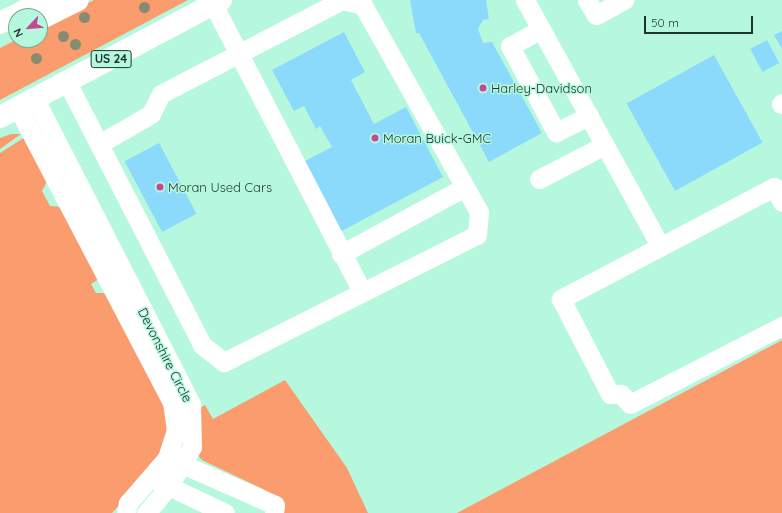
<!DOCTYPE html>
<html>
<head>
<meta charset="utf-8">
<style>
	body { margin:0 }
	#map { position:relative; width:782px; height:513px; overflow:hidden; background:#b6f8dd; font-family:Quicksand,sans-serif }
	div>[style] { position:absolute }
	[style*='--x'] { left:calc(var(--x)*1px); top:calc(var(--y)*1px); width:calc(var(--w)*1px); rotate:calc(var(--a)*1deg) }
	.green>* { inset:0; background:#fa9c6d }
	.building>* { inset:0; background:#8bdafc; transform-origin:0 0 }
	.minor>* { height:19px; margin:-9.5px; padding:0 9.5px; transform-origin:9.5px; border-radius:9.5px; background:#fff }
	.major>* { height:22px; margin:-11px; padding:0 11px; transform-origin:11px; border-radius:11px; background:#fff }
	.trees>* { width:11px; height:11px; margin:-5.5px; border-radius:50%; background:#868b72 }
	.dots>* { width:11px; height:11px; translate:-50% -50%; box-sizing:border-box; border:2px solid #b6f8dd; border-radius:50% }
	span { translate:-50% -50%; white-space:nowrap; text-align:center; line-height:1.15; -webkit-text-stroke:3px #b6f8dd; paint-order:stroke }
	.shield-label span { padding:1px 3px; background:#b6f8dd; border:1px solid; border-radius:3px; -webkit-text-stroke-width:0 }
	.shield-label { font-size:12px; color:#1c362c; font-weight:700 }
	.poi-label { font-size:13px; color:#1c362c }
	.left { translate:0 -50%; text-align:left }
	.street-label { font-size:13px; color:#1c362c }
	.north { position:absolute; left:8px; top:8px; width:40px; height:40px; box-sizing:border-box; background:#b6f8dd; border:1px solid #78aa96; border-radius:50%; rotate:244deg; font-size:11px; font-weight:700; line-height:16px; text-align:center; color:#1c362c }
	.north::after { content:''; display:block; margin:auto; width:14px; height:18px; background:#c64793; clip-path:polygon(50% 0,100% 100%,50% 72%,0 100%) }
	.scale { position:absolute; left:644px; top:16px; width:109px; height:18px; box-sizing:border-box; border:2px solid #1c362c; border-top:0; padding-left:5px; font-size:12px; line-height:14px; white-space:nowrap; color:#1c362c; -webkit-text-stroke:3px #b6f8dd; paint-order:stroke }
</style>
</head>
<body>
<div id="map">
	<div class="green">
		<i style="clip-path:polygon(94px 0,188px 0,0 100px,0 48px,16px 40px,40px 40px,40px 28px)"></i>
		<i style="clip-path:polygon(11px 134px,21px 134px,0 149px,0 138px)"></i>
		<i style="clip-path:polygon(25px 137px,48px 179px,42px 191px,50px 206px,62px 207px,99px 279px,91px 284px,96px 293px,107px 293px,158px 382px,170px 422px,162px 458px,112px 513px,0 513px,0 153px)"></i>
		<i style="clip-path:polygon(782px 340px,782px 513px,457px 513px)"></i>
		<i style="clip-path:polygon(285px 380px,347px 468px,368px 513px,279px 513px,265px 490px,202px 460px,197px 454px,196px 410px,205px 405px,213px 419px)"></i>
	</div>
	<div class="building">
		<i style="clip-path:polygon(410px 0,486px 0,489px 19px,483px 20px,478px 29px,483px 43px,492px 42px,542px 133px,489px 162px,419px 33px,416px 33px)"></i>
		<i style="clip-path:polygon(782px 31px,782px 49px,774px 35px)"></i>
		<i style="clip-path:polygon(344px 32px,365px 72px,351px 80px,374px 124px,406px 107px,443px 177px,338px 233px,301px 163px,332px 147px,320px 126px,316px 129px,304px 106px,294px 111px,272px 70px)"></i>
		<i style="left:767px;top:40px;width:26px;height:19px;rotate:62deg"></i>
		<i style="left:714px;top:55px;width:100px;height:100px;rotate:61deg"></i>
		<i style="left:159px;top:143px;width:80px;height:39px;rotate:62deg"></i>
	</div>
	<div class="minor">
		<i style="--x:525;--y:0;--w:281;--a:61.2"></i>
		<i style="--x:587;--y:0;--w:17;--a:59"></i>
		<i style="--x:596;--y:15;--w:32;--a:-28"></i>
		<i style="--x:213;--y:4;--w:324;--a:62.6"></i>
		<i style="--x:541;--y:29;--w:35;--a:151"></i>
		<i style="--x:510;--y:46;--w:98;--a:61.9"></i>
		<i style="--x:556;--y:132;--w:37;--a:-26"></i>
		<i style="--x:67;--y:82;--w:296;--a:62.8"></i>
		<i style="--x:202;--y:345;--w:28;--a:38"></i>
		<i style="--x:224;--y:362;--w:283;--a:-26.7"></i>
		<i style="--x:477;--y:235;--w:23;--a:-85"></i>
		<i style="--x:479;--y:212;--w:237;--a:-119.3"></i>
		<i style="--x:363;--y:5;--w:22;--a:-167"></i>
		<i style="--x:342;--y:0;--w:204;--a:152.6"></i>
		<i style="--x:161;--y:94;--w:22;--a:117"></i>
		<i style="--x:151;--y:114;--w:60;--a:150"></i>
		<i style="--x:35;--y:99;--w:343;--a:62.9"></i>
		<i style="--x:191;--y:404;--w:43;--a:88.7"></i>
		<i style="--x:192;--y:447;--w:47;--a:121"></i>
		<i style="--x:168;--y:487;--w:34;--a:130"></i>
		<i style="--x:781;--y:104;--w:1;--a:-45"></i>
		<i style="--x:18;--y:108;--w:332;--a:62.4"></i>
		<i style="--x:172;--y:402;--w:28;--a:82"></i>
		<i style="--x:176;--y:430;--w:29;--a:108"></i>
		<i style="--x:167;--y:458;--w:60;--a:130.9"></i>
		<i style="--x:128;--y:503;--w:10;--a:101"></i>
		<i style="--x:539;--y:179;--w:74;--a:-27.3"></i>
		<i style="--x:782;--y:202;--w:17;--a:-118"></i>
		<i style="--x:774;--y:187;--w:241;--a:152.3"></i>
		<i style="--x:561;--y:299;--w:107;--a:62.7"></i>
		<i style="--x:610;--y:394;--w:11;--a:0"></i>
		<i style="--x:621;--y:394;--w:13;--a:48"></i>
		<i style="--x:630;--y:404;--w:171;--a:-27.2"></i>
		<i style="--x:341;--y:254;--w:141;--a:-28.4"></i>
		<i style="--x:173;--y:460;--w:111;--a:23.8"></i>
		<i style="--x:275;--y:505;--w:8;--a:97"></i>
		<i style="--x:158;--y:481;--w:74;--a:25.5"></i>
	</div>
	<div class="major">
		<i style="--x:40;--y:19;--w:42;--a:-26.6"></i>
		<i style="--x:0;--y:23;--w:51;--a:-26.6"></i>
		<i style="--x:0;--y:117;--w:250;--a:-27.9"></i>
	</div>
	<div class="trees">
		<i style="left:144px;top:7px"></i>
		<i style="left:84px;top:17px"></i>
		<i style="left:63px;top:36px"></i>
		<i style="left:75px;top:44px"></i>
		<i style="left:36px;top:58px"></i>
	</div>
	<div class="dots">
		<i style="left:483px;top:88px;background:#c64793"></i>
		<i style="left:375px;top:138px;background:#c64793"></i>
		<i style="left:160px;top:187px;background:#c64793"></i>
	</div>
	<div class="shield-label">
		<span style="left:111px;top:59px">US 24</span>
	</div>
	<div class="poi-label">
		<span class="left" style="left:491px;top:88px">Harley-Davidson</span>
		<span class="left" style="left:383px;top:138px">Moran Buick-GMC</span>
		<span class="left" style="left:168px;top:187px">Moran Used Cars</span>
	</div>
	<div class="street-label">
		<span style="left:165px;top:355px;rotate:63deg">Devonshire Circle</span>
	</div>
	<div class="north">N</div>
	<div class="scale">50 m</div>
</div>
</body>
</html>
